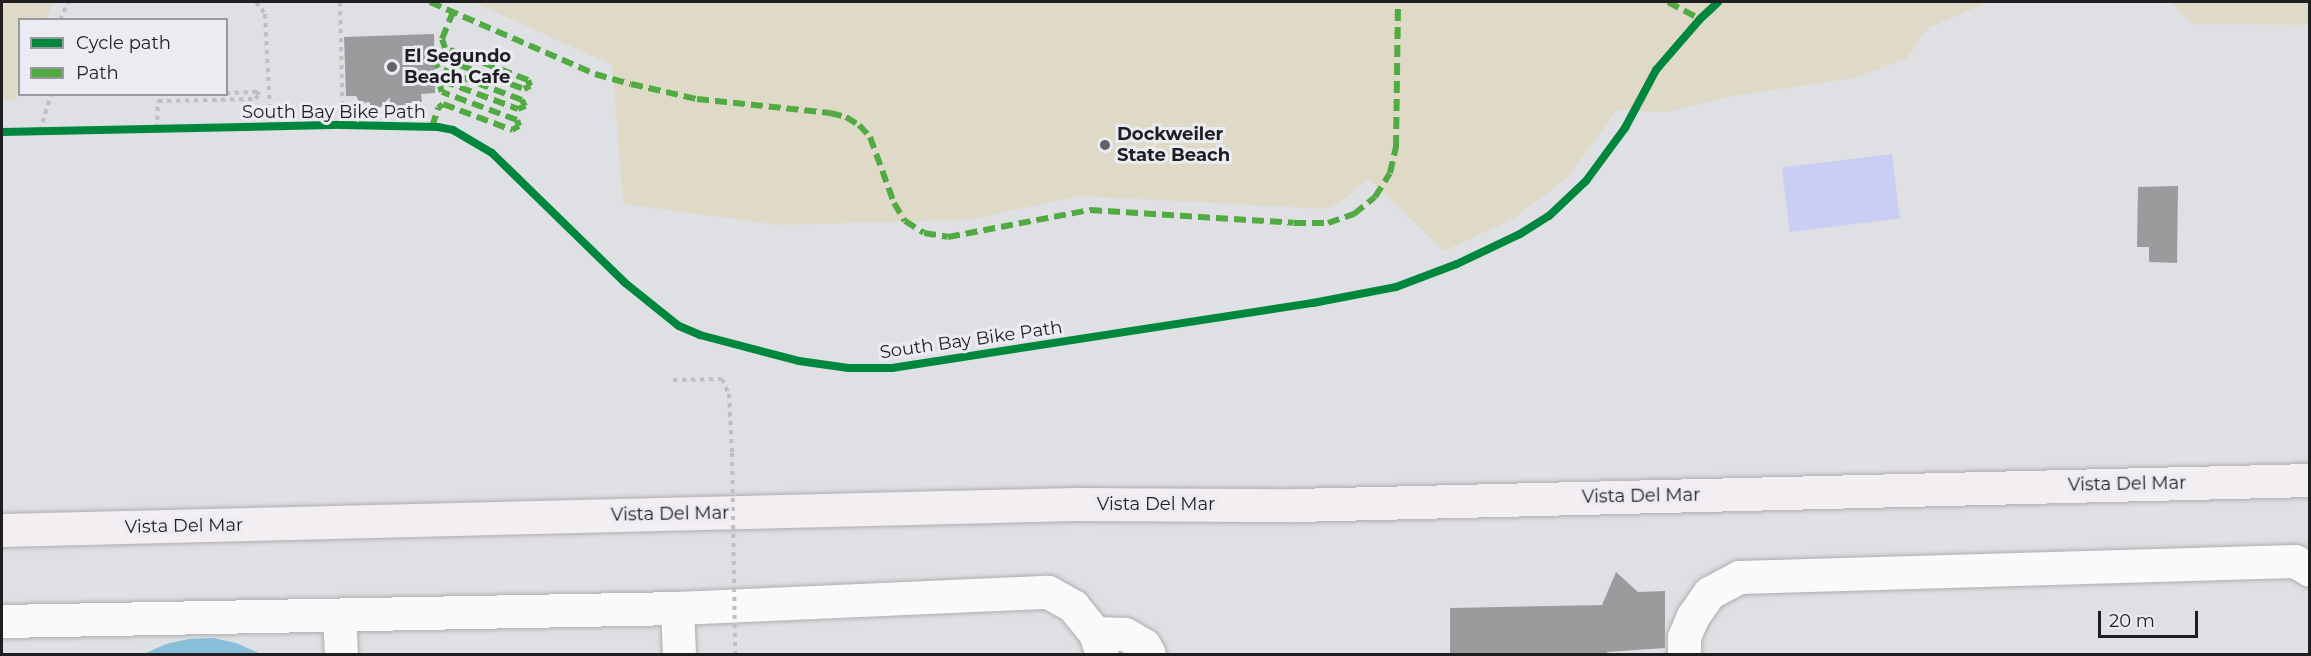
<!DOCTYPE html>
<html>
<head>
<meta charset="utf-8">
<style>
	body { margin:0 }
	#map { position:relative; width:2311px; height:656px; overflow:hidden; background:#dfe0e3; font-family:Montserrat,sans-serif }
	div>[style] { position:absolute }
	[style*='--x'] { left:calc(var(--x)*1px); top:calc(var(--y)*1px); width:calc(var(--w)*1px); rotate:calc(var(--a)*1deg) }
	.green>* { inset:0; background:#c9cef2; transform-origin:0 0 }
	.sand>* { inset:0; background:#dfdac8 }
	.water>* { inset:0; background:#88bed7 }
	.building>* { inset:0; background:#9b9b9d }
	.path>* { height:4px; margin-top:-2px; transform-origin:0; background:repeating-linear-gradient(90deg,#bebfbf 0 4.5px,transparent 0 9px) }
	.roads { filter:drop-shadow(0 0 2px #aeaeb1) drop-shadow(0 0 2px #aeaeb1) }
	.minor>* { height:33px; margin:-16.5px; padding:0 16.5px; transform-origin:16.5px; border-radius:16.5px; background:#fafafb }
	.major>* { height:33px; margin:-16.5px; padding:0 16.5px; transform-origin:16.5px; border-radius:16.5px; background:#f2eef2 }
	.path-bridge>* { height:4px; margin-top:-2px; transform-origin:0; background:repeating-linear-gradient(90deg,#bebfbf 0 4.5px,transparent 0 9px) }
	.quiet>* { height:6px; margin-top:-3px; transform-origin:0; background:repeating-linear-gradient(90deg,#52aa43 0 12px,transparent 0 18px) }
	.cycleway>* { height:8px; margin:-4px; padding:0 4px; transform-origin:4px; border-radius:4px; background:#00873e }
	.dots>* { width:16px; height:16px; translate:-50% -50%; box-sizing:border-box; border:3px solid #ebecf2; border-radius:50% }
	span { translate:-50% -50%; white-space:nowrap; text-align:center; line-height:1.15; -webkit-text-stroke:6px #ebecf2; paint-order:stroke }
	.poi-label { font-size:18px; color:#1f1f22; font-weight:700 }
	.left { translate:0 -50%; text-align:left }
	.street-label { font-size:18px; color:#1f1f22 }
	.frame { position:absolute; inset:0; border:3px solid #1f1f22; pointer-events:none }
	.legend { position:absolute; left:18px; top:18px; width:210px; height:78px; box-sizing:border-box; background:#ebecf2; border:2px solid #999a9f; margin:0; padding:8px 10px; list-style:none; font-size:18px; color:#1f1f22 }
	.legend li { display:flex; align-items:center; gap:12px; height:30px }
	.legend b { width:30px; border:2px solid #999a9f }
	.scale { position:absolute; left:2098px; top:611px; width:100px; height:27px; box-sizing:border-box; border:3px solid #1f1f22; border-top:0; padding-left:8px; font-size:18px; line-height:21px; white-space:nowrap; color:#1f1f22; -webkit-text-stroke:4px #ebecf2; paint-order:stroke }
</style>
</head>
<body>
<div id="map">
	<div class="green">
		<i style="left:1892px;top:154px;width:65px;height:111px;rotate:83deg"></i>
	</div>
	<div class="sand">
		<i style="clip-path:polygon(2px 2px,53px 2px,46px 19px,20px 20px,19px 89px,15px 100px,2px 100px)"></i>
		<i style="clip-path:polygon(473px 2px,1988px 2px,1928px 28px,1907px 58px,1854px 78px,1732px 96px,1668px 112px,1617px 110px,1567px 178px,1511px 220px,1444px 251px,1368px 178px,1345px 199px,1325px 209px,1081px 196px,967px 220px,778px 225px,623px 204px,612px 65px)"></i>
		<i style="clip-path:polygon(2171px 2px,2309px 2px,2309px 25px,2191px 24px)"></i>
	</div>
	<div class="water">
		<i style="clip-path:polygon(213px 638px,236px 643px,261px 654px,144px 654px,166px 644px,189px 639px)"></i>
	</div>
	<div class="building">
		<i style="clip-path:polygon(434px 34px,435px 93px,421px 94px,422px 102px,411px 102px,412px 105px,388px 107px,370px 107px,370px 102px,360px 103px,356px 96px,346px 96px,344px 37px)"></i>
		<i style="clip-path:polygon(2178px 186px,2177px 263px,2149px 262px,2149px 247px,2137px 247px,2138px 187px)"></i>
		<i style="clip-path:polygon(1616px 572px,1638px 592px,1665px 591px,1665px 648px,1607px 652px,1607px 654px,1450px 654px,1450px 608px,1602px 605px)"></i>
	</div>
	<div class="path">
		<i style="--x:256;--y:2;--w:15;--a:53"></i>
		<i style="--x:265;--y:14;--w:113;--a:87"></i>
		<i style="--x:340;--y:2;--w:123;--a:88.6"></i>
		<i style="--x:60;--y:20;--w:20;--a:-66"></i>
		<i style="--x:160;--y:94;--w:14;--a:0"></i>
		<i style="--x:157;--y:129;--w:28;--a:-88"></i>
		<i style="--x:158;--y:101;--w:97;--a:-1.2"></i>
		<i style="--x:255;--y:99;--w:6;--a:-45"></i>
		<i style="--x:259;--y:95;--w:4;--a:-124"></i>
		<i style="--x:257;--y:92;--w:31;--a:178"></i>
		<i style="--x:40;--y:131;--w:39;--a:-73"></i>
		<i style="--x:673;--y:380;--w:49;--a:-1.2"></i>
		<i style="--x:722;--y:379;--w:17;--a:65"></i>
		<i style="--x:729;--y:394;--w:59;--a:87.1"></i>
	</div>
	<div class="roads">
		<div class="minor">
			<i style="--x:677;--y:608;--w:46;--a:87.5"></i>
			<i style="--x:339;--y:616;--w:38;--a:87"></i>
			<i style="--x:2;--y:621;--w:675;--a:-1.1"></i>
			<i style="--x:677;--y:608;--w:371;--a:-2.5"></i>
			<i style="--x:1048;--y:592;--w:29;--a:29"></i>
			<i style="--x:1073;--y:606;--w:35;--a:51"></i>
			<i style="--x:1095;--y:633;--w:22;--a:72"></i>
			<i style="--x:1095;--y:633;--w:30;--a:2"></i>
			<i style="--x:1125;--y:634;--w:22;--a:30"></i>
			<i style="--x:1144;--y:645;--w:10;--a:61"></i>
			<i style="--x:1684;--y:654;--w:17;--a:-90"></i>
			<i style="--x:1684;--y:637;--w:23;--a:-67"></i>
			<i style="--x:1693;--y:616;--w:28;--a:-55"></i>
			<i style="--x:1709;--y:593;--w:34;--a:-28"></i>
			<i style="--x:1739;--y:577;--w:556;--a:-1.65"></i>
			<i style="--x:2295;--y:561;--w:17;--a:31"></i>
		</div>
		<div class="major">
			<i style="--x:2;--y:530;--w:1072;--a:-1.39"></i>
			<i style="--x:1074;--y:504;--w:221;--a:0.3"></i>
			<i style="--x:1295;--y:505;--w:1015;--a:-1.41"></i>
		</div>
	</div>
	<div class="path-bridge">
		<i style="--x:732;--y:453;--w:201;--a:89.1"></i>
	</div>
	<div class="quiet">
		<i style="--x:430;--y:2;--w:180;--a:23.6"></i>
		<i style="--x:595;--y:74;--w:37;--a:16"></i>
		<i style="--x:631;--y:84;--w:68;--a:12.8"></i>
		<i style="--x:697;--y:99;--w:134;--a:6"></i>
		<i style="--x:830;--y:113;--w:16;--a:14"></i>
		<i style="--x:846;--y:117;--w:15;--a:32"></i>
		<i style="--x:859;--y:125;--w:16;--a:47"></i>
		<i style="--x:870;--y:137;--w:70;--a:70"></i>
		<i style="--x:894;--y:203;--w:21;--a:59"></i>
		<i style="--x:905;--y:221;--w:22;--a:32"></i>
		<i style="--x:924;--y:233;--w:24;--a:9"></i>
		<i style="--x:948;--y:237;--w:145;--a:-10.8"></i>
		<i style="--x:1090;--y:210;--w:204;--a:3.6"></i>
		<i style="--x:1294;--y:223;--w:34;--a:0"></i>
		<i style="--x:1328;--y:223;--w:28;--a:-19"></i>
		<i style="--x:1354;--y:214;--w:27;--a:-39"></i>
		<i style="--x:1375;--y:197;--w:28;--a:-58"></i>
		<i style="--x:1390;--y:173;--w:27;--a:-77"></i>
		<i style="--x:1396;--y:147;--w:145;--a:-89.2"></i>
		<i style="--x:1668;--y:2;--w:36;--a:28"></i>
		<i style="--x:432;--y:127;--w:20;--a:-72"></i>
		<i style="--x:438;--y:108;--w:6;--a:-39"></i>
		<i style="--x:443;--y:104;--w:74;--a:20.6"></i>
		<i style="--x:512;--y:130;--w:8;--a:-30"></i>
		<i style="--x:519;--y:126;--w:6;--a:-108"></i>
		<i style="--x:517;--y:120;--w:80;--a:-159.5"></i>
		<i style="--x:442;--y:92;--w:6;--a:-108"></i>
		<i style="--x:440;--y:86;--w:6;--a:-59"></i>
		<i style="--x:443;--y:81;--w:80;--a:20.5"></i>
		<i style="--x:518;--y:109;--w:8;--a:-23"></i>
		<i style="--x:525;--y:106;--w:7;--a:-117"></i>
		<i style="--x:522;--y:100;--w:90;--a:-159.1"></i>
		<i style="--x:438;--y:68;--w:4;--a:-117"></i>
		<i style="--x:436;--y:64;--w:4;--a:-63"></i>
		<i style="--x:438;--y:60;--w:5;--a:-11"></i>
		<i style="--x:443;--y:59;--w:86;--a:20.3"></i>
		<i style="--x:524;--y:89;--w:7;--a:-27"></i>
		<i style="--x:530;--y:86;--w:6;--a:-108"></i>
		<i style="--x:528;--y:80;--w:89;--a:-158.9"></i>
		<i style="--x:445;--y:48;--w:9;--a:-108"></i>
		<i style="--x:442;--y:39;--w:29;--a:-68"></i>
	</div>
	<div class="cycleway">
		<i style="--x:2;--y:132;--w:341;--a:-1.2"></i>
		<i style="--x:343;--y:125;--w:95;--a:1.2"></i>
		<i style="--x:438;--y:127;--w:15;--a:11"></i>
		<i style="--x:453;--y:130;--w:45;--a:30.5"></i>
		<i style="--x:492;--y:153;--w:185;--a:44.3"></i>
		<i style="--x:624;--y:282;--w:70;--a:38.7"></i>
		<i style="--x:679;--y:326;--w:23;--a:23"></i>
		<i style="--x:700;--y:335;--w:102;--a:14.7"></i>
		<i style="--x:799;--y:361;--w:50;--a:8"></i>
		<i style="--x:849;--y:368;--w:43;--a:0"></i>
		<i style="--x:892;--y:368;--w:426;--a:-8.8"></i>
		<i style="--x:1313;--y:303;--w:85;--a:-10.9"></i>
		<i style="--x:1396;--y:287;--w:65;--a:-20.7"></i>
		<i style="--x:1457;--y:264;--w:70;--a:-25.5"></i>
		<i style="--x:1520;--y:234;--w:34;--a:-32"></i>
		<i style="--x:1549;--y:216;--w:51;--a:-43.4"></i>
		<i style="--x:1586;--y:181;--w:66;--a:-53.7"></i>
		<i style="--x:1625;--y:128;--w:66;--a:-61.9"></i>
		<i style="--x:1656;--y:70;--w:67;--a:-49.2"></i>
		<i style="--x:1700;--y:19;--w:25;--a:-43"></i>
	</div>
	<div class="dots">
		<i style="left:392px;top:67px;background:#626366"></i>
		<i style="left:1105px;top:145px;background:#626366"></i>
	</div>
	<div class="poi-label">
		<span class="left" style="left:404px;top:67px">El Segundo<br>Beach Cafe</span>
		<span class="left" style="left:1117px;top:145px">Dockweiler<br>State Beach</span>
	</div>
	<div class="street-label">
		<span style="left:334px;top:112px">South Bay Bike Path</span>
		<span style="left:971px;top:340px;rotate:-8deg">South Bay Bike Path</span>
		<span style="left:2127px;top:484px;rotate:-1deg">Vista Del Mar</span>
		<span style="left:1641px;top:496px;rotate:-1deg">Vista Del Mar</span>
		<span style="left:1156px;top:504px">Vista Del Mar</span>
		<span style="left:670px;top:514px;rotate:-1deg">Vista Del Mar</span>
		<span style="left:184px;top:526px;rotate:-1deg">Vista Del Mar</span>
	</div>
	<div class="frame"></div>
	<ul class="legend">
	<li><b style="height:8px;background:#00873e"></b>Cycle path</li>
	<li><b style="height:8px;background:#52aa43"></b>Path</li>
	</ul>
	<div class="scale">20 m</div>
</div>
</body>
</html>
